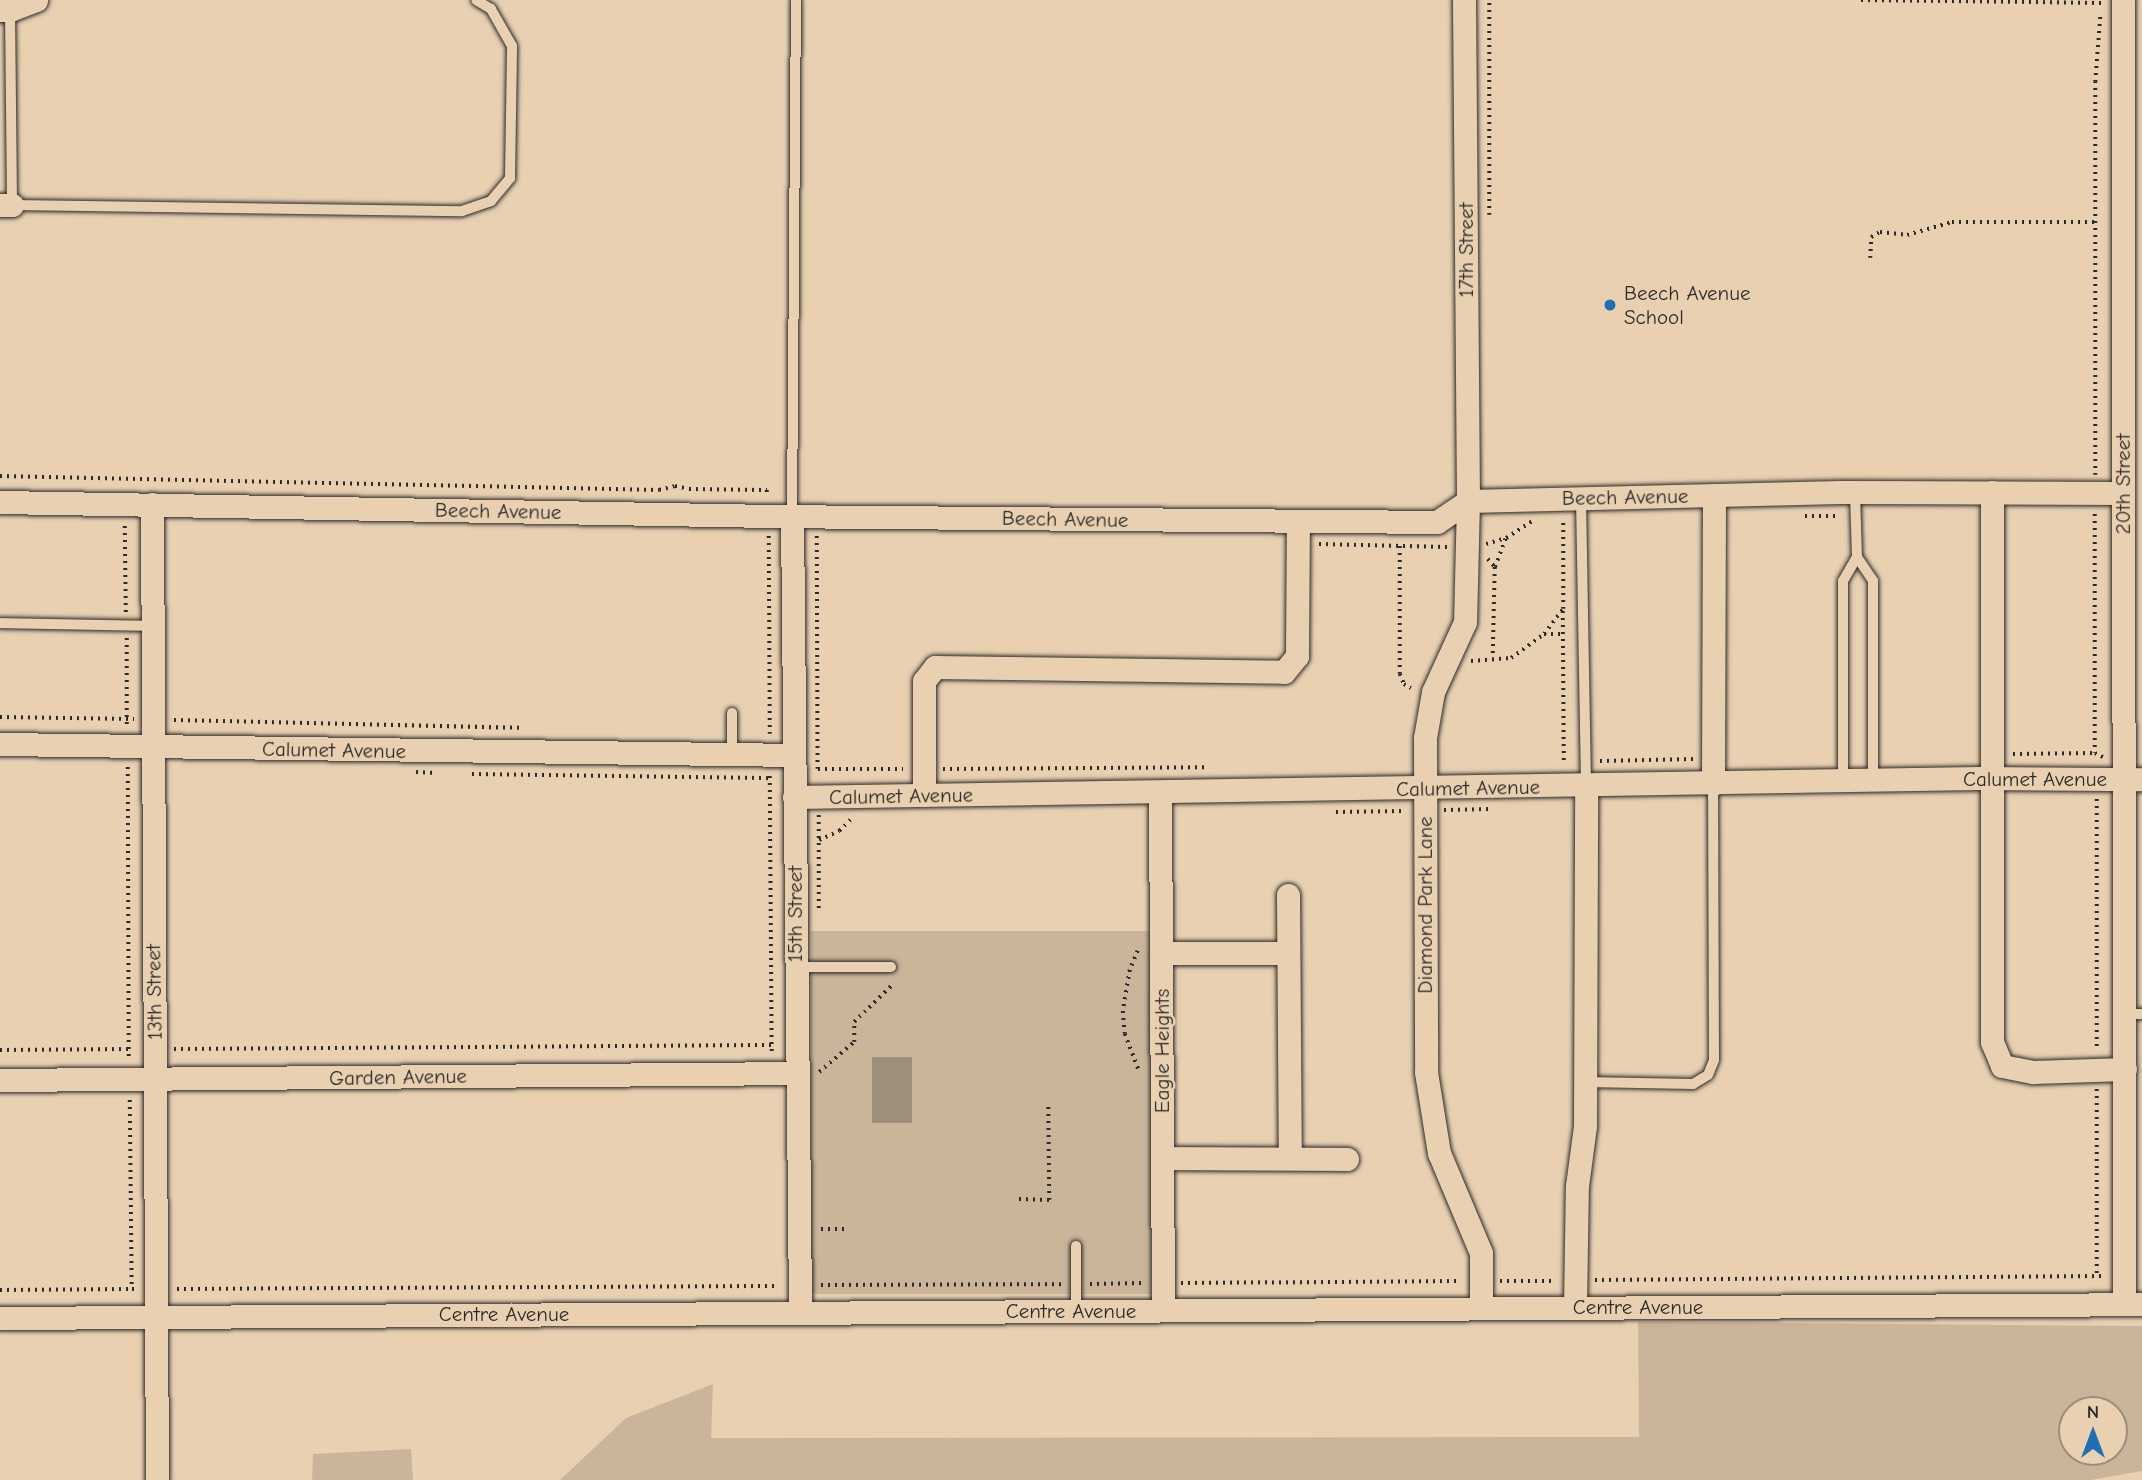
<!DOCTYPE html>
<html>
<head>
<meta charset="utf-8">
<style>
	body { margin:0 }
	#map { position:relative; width:2142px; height:1480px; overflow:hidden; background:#e9d0b1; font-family:"Comic Neue",sans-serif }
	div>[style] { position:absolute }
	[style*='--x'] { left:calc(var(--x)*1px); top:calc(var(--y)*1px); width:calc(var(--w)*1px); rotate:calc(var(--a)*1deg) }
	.green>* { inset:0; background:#cab59b; transform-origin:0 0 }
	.water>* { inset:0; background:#9e8e7c; transform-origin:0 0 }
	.path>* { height:3.5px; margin-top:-1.75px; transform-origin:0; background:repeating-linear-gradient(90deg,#2b2b2b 0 2px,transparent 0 7px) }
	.roads { filter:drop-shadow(0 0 2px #2b2b2b) drop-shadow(0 0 2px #2b2b2b) }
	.lane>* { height:10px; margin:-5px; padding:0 5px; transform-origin:5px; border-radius:5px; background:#e9d0b1 }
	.street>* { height:23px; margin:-11.5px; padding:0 11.5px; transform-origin:11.5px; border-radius:11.5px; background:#e9d0b1 }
	.dots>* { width:19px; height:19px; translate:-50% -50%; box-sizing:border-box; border:4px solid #e9d0b1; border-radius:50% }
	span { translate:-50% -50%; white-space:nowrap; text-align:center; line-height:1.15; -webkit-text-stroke:5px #e9d0b1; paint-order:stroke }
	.street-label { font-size:21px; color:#2b2b2b }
	.poi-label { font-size:21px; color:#2b2b2b }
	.left { translate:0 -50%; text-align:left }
	.north { position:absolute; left:2058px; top:1396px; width:70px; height:70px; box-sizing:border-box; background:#e9d0b1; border:2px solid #9d8e7b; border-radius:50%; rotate:0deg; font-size:19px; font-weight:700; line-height:28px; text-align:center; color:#2b2b2b }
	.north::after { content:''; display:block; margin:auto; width:24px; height:32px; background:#1f6fb2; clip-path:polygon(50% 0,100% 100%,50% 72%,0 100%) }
</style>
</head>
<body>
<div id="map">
	<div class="green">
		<i style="left:811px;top:931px;width:340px;height:363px"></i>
		<i style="clip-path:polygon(evenodd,1638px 1322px,2142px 1326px,2142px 1471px,2091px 1480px,560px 1480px,626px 1418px,713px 1384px,711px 1438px,1639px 1437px,1638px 1322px,2072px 1410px,2114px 1410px,2114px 1452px,2072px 1452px,2072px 1410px)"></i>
		<i style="clip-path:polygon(411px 1449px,413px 1480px,312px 1480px,313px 1454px)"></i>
	</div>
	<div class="water">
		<i style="left:872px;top:1057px;width:40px;height:66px"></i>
	</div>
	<div class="path">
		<i style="--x:1861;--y:0;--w:240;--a:0.7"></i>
		<i style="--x:1489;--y:215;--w:215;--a:-90"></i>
		<i style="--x:1870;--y:258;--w:21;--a:-87"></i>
		<i style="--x:1871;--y:237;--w:10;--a:-29"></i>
		<i style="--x:1880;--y:232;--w:27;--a:6"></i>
		<i style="--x:1907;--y:235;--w:47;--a:-16.1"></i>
		<i style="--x:1952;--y:222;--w:143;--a:0"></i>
		<i style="--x:2095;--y:475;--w:393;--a:-90"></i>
		<i style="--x:2095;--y:82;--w:65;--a:-85.6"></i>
		<i style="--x:0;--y:476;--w:659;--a:1.22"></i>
		<i style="--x:659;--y:490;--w:16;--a:-14"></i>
		<i style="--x:675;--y:486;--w:14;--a:12"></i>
		<i style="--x:689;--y:489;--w:78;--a:0.7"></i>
		<i style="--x:767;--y:490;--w:7;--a:90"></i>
		<i style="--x:2095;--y:514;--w:239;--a:90"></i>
		<i style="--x:1805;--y:516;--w:30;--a:0"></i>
		<i style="--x:125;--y:526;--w:87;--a:89.3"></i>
		<i style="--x:769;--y:536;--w:198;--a:89.7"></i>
		<i style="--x:817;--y:536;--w:233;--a:89.8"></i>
		<i style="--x:1319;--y:544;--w:129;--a:1.3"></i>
		<i style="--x:1486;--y:544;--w:21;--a:-17"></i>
		<i style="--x:1506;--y:538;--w:31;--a:-33"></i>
		<i style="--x:1400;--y:546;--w:128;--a:90"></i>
		<i style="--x:1400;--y:674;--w:11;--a:68"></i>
		<i style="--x:1404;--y:684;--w:8;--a:30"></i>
		<i style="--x:1488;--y:559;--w:11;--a:49"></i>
		<i style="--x:1495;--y:567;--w:91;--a:91.3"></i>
		<i style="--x:1495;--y:567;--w:30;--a:-70"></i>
		<i style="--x:1563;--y:611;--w:151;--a:89.6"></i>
		<i style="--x:1544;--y:634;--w:19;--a:0"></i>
		<i style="--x:127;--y:638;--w:87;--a:90"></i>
		<i style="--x:1471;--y:661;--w:40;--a:-4.3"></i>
		<i style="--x:1511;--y:658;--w:41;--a:-36"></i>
		<i style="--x:1544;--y:634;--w:31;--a:-53"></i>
		<i style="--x:1563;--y:609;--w:89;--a:-90"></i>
		<i style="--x:0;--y:717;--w:134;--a:0.9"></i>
		<i style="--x:174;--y:720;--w:345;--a:1.3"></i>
		<i style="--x:2013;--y:754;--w:82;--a:-0.7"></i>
		<i style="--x:2095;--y:753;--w:9;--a:27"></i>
		<i style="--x:1600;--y:761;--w:94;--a:-1.2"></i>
		<i style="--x:128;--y:767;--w:290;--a:89.8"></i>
		<i style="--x:818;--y:769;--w:85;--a:0"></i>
		<i style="--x:943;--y:769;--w:265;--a:-0.4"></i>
		<i style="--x:416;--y:772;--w:20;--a:3"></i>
		<i style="--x:472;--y:774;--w:298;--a:0.8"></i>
		<i style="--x:770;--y:776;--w:276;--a:89.6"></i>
		<i style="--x:2097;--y:799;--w:251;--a:90"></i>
		<i style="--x:1444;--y:810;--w:48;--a:-1.2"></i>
		<i style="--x:1336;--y:812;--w:69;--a:-0.8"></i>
		<i style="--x:819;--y:815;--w:97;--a:90"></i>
		<i style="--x:819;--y:840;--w:22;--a:-24"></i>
		<i style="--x:839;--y:831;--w:20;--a:-45"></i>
		<i style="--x:1138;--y:951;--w:21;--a:113"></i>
		<i style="--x:1130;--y:970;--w:42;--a:99.7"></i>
		<i style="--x:1123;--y:1011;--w:23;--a:85"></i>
		<i style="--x:1125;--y:1034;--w:40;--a:69"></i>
		<i style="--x:174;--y:1049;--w:597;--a:-0.38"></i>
		<i style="--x:0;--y:1050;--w:131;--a:-0.4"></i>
		<i style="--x:819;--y:1072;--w:46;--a:-40.6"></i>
		<i style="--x:854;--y:1042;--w:20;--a:-90"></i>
		<i style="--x:854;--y:1022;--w:53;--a:-44.2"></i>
		<i style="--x:2097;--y:1089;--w:187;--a:90"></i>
		<i style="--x:130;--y:1100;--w:189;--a:89.4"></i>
		<i style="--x:132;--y:1289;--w:6;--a:0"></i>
		<i style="--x:1019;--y:1199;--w:30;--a:2"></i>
		<i style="--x:1049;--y:1200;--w:96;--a:-90.6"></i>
		<i style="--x:821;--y:1229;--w:24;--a:0"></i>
		<i style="--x:1595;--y:1280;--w:511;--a:-0.45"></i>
		<i style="--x:1500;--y:1281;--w:55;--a:0"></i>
		<i style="--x:1181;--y:1283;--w:280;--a:-0.4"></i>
		<i style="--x:1090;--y:1284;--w:52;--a:-1.1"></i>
		<i style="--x:821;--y:1285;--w:241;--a:-0.2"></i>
		<i style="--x:177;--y:1289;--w:601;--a:-0.29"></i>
		<i style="--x:0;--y:1290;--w:132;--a:-0.4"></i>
	</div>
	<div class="roads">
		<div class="lane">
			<i style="--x:10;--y:10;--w:195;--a:89.4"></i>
			<i style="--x:12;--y:205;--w:450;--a:0.8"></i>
			<i style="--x:462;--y:211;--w:31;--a:-19"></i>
			<i style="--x:491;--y:201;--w:30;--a:-50"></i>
			<i style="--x:510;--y:178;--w:132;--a:-89.1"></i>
			<i style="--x:512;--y:46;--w:43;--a:-119.6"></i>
			<i style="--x:491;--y:9;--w:17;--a:-149"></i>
			<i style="--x:1581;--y:498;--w:289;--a:89"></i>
			<i style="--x:792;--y:516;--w:516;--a:-89.56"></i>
			<i style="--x:1857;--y:557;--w:29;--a:56"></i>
			<i style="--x:1873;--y:581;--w:199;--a:90"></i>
			<i style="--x:0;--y:623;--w:152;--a:1.1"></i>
			<i style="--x:732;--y:713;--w:42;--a:90"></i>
			<i style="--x:1843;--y:781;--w:200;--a:-90"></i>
			<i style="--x:1843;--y:581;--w:28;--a:-60"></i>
			<i style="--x:1857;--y:557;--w:65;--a:-91.8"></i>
			<i style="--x:795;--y:967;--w:96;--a:0"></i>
			<i style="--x:2125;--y:1014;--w:17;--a:0"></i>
			<i style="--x:1585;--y:1082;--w:108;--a:1.1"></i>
			<i style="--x:1693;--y:1084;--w:17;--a:-31"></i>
			<i style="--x:1708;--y:1075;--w:16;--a:-68"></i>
			<i style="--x:1714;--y:1060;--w:276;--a:-90.2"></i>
			<i style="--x:1076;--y:1246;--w:64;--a:90"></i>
		</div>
		<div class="street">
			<i style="--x:1464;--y:0;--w:501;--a:89.54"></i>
			<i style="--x:1468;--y:501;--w:121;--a:91.4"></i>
			<i style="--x:1465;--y:622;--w:77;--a:114.6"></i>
			<i style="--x:1433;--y:692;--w:47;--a:99.9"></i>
			<i style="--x:1425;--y:738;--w:334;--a:89.8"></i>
			<i style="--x:1426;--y:1072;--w:82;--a:80.9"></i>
			<i style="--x:1439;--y:1153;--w:108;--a:67.2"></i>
			<i style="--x:1481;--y:1253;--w:55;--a:90"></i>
			<i style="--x:2123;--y:0;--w:1304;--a:89.96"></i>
			<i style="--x:0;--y:10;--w:10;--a:0"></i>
			<i style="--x:10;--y:10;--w:28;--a:-21"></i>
			<i style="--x:0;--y:205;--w:12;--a:0"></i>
			<i style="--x:1992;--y:492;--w:550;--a:90"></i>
			<i style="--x:1992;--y:1042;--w:26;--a:67"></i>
			<i style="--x:2002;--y:1066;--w:32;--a:11"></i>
			<i style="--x:2033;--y:1072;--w:92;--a:-1.9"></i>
			<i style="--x:0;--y:502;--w:768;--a:1.04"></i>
			<i style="--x:768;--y:516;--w:669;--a:0.51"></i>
			<i style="--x:1437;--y:522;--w:37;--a:-34"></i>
			<i style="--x:1468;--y:501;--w:372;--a:-1.4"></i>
			<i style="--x:1840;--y:492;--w:283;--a:0.2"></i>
			<i style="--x:152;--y:504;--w:976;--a:89.71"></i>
			<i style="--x:792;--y:516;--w:796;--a:89.42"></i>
			<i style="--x:0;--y:744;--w:793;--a:0.79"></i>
			<i style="--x:1713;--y:784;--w:289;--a:-89.8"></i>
			<i style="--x:1160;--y:792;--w:518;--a:89.67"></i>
			<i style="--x:924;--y:795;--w:114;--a:-90"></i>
			<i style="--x:924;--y:681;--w:18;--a:-52"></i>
			<i style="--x:935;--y:667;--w:349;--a:0.8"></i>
			<i style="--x:1284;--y:672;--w:21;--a:-51"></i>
			<i style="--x:1297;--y:656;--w:135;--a:-89.6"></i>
			<i style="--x:794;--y:797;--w:1185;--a:-0.92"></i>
			<i style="--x:1979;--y:778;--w:163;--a:0.4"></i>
			<i style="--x:1288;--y:895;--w:263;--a:89.6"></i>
			<i style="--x:1161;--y:953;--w:127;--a:0"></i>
			<i style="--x:0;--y:1080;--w:796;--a:-0.5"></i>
			<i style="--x:1162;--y:1158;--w:185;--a:0.3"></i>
			<i style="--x:1575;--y:1307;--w:121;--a:-89.1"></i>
			<i style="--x:1577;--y:1186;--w:61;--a:-82.4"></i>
			<i style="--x:1585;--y:1126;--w:339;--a:-89.8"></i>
			<i style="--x:0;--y:1318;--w:2142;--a:-0.37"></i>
		</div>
	</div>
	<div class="dots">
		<i style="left:1610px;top:305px;background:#1f6fb2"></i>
	</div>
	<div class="street-label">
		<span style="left:1466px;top:250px;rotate:-90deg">17th Street</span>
		<span style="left:2123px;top:484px;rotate:-90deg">20th Street</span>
		<span style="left:1625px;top:497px;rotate:-1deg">Beech Avenue</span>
		<span style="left:498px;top:511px;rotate:1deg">Beech Avenue</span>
		<span style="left:1065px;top:519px;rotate:1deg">Beech Avenue</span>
		<span style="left:334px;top:750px;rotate:1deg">Calumet Avenue</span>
		<span style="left:2035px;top:779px">Calumet Avenue</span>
		<span style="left:1468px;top:788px;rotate:-1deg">Calumet Avenue</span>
		<span style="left:901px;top:796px;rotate:-1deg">Calumet Avenue</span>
		<span style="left:1425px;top:905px;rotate:-90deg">Diamond Park Lane</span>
		<span style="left:795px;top:914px;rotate:-90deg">15th Street</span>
		<span style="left:154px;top:992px;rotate:-91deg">13th Street</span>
		<span style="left:1162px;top:1051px;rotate:-90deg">Eagle Heights</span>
		<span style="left:398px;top:1077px;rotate:-1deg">Garden Avenue</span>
		<span style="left:1638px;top:1307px">Centre Avenue</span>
		<span style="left:1071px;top:1311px">Centre Avenue</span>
		<span style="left:504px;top:1314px">Centre Avenue</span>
	</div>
	<div class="poi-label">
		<span class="left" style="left:1624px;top:305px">Beech Avenue<br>School</span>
	</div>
	<div class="north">N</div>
</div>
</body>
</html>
